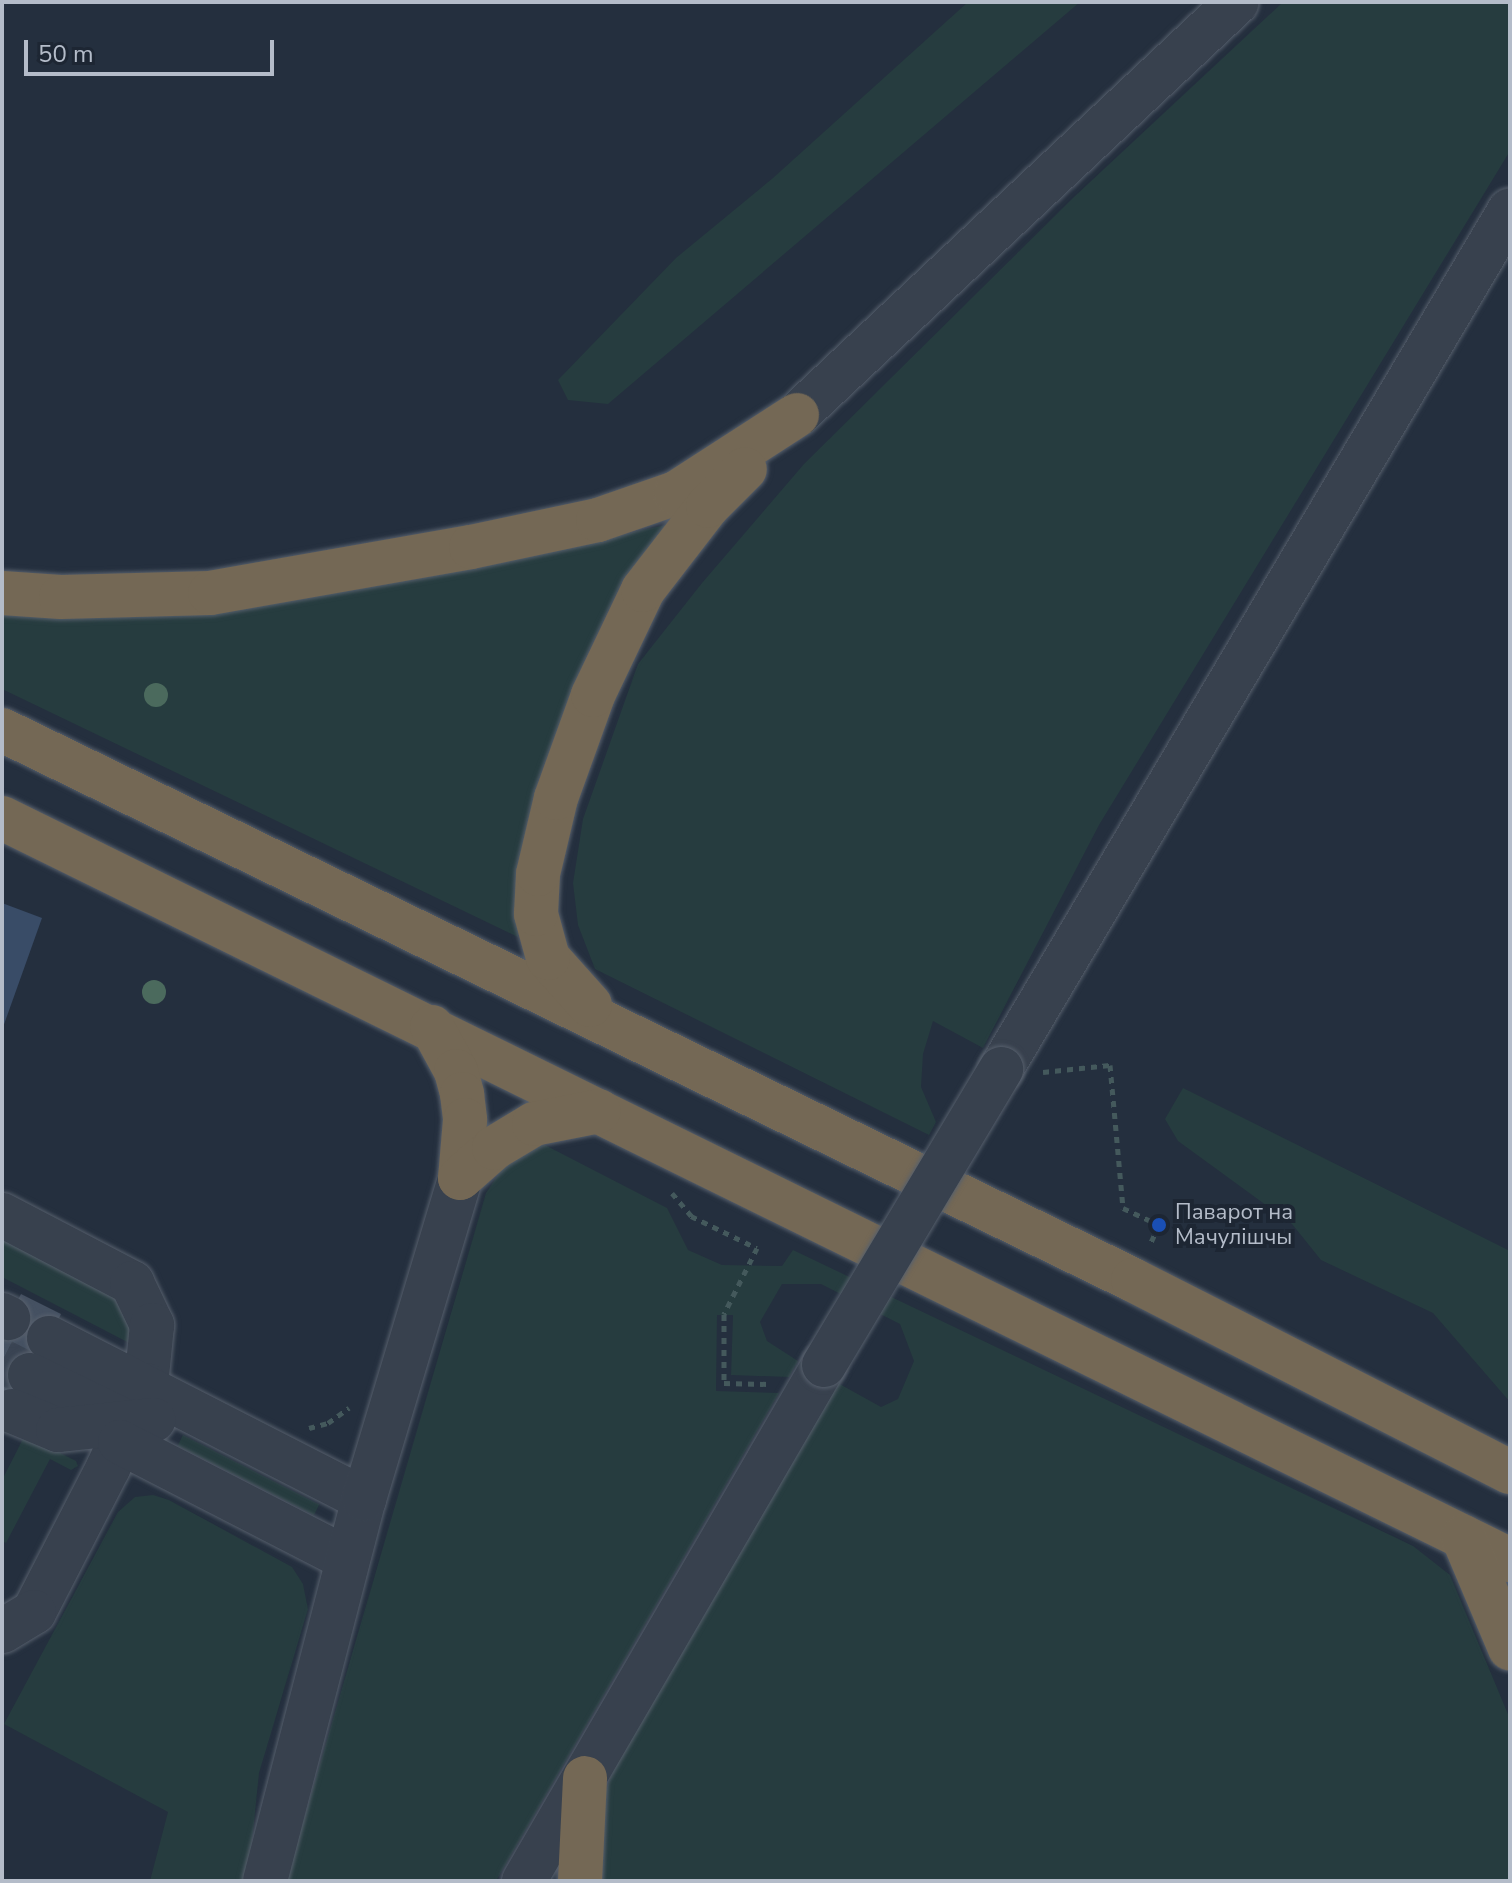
<!DOCTYPE html>
<html>
<head>
<meta charset="utf-8">
<style>
	body { margin:0 }
	#map { position:relative; width:1512px; height:1883px; overflow:hidden; background:#242f3e; font-family:"Nunito Sans",sans-serif }
	div>[style] { position:absolute }
	[style*='--x'] { left:calc(var(--x)*1px); top:calc(var(--y)*1px); width:calc(var(--w)*1px); rotate:calc(var(--a)*1deg) }
	.green>* { inset:0; background:#263c3f; transform-origin:0 0 }
	.water>* { inset:0; background:#394c67 }
	.building>* { inset:0; background:#455162 }
	.minor-tunnel>* { height:44px; margin-top:-22px; transform-origin:0; background:repeating-linear-gradient(90deg,#3a4453 0 44px,transparent 0 66px) }
	.path>* { height:5px; margin-top:-2.5px; transform-origin:0; background:repeating-linear-gradient(90deg,#44595c 0 6px,transparent 0 12px) }
	.roads { filter:drop-shadow(0 0 2px #565f6c) drop-shadow(0 0 2px #565f6c) }
	.minor>* { height:44px; margin:-22px; padding:0 22px; transform-origin:22px; border-radius:22px; background:#38414e }
	.highway>* { height:44px; margin:-22px; padding:0 22px; transform-origin:22px; border-radius:22px; background:#746855 }
	.bridges { filter:drop-shadow(0 0 2px #565f6c) drop-shadow(0 0 2px #565f6c) }
	.minor-bridge>* { height:44px; margin:-22px; padding:0 22px; transform-origin:22px; border-radius:22px; background:#38414e }
	.trees>* { width:24px; height:24px; margin:-12px; border-radius:50%; background:#4b6a5d }
	.dots>* { width:22px; height:22px; translate:-50% -50%; box-sizing:border-box; border:4px solid #1d2633; border-radius:50% }
	span { translate:-50% -50%; white-space:nowrap; text-align:center; line-height:1.15; -webkit-text-stroke:8px #1d2633; paint-order:stroke }
	.poi-label { font-size:22px; color:#b4bcc9 }
	.left { translate:0 -50%; text-align:left }
	.frame { position:absolute; inset:0; border:4px solid #b4bcc9; pointer-events:none }
	.scale { position:absolute; left:24px; top:40px; width:250px; height:36px; box-sizing:border-box; border:4px solid #b4bcc9; border-top:0; padding-left:10px; font-size:24px; line-height:28px; white-space:nowrap; color:#b4bcc9; -webkit-text-stroke:6px #1d2633; paint-order:stroke }
</style>
</head>
<body>
<div id="map">
	<div class="green">
		<i style="clip-path:polygon(968px 2px,1080px 2px,608px 404px,568px 400px,558px 380px,676px 258px,773px 178px)"></i>
		<i style="clip-path:polygon(1283px 2px,1510px 2px,1510px 151px,1099px 825px,983px 1048px,933px 1021px,923px 1054px,921px 1087px,936px 1122px,929px 1135px,595px 969px,578px 925px,573px 883px,583px 819px,638px 664px,702px 583px,804px 464px,1074px 197px)"></i>
		<i style="clip-path:polygon(666px 525px,621px 584px,580px 671px,539px 779px,519px 872px,518px 937px,2px 689px,2px 615px,203px 612px,454px 570px)"></i>
		<i style="clip-path:polygon(1183px 1088px,1510px 1251px,1510px 1402px,1433px 1313px,1321px 1260px,1292px 1224px,1178px 1141px,1165px 1119px)"></i>
		<i style="clip-path:polygon(543px 1144px,667px 1208px,688px 1250px,722px 1265px,782px 1266px,793px 1250px,1413px 1546px,1450px 1575px,1510px 1719px,1510px 1881px,598px 1881px,604px 1795px,618px 1759px,836px 1382px,881px 1407px,898px 1399px,914px 1361px,900px 1324px,821px 1284px,782px 1284px,760px 1322px,767px 1341px,798px 1361px,789px 1377px,731px 1375px,733px 1315px,717px 1315px,716px 1391px,779px 1393px,496px 1881px,286px 1881px,486px 1193px,509px 1158px)"></i>
		<i style="clip-path:polygon(2px 1230px,128px 1306px,135px 1346px,2px 1277px)"></i>
		<i style="clip-path:polygon(25px 1435px,76px 1461px,78px 1466px,71px 1470px,50px 1459px,6px 1543px,2px 1541px,2px 1480px)"></i>
		<i style="left:183px;top:1435px;width:153px;height:12px;rotate:27deg"></i>
		<i style="clip-path:polygon(153px 1495px,169px 1500px,292px 1567px,303px 1584px,308px 1609px,259px 1773px,248px 1881px,150px 1881px,168px 1812px,4px 1724px,118px 1512px,135px 1497px)"></i>
	</div>
	<div class="water">
		<i style="clip-path:polygon(2px 903px,42px 918px,2px 1030px)"></i>
	</div>
	<div class="building">
		<i style="clip-path:polygon(21px 1294px,61px 1314px,2px 1430px,2px 1330px)"></i>
	</div>
	<div class="minor-tunnel">
		<i style="--x:2;--y:1361;--w:31;--a:27"></i>
	</div>
	<div class="path">
		<i style="--x:1043;--y:1072;--w:67;--a:-6"></i>
		<i style="--x:1110;--y:1065;--w:144;--a:84.8"></i>
		<i style="--x:1123;--y:1208;--w:40;--a:25"></i>
		<i style="--x:1159;--y:1225;--w:23;--a:115"></i>
		<i style="--x:672;--y:1193;--w:30;--a:50"></i>
		<i style="--x:691;--y:1216;--w:73;--a:25.9"></i>
		<i style="--x:757;--y:1248;--w:74;--a:116.6"></i>
		<i style="--x:724;--y:1314;--w:69;--a:90"></i>
		<i style="--x:724;--y:1383;--w:44;--a:1.3"></i>
		<i style="--x:309;--y:1428;--w:20;--a:-15"></i>
		<i style="--x:328;--y:1423;--w:26;--a:-36"></i>
	</div>
	<div class="roads">
		<div class="minor">
			<i style="--x:797;--y:415;--w:603;--a:-43.19"></i>
			<i style="--x:1001;--y:1069;--w:998;--a:-59.35"></i>
			<i style="--x:2;--y:1215;--w:147;--a:27.6"></i>
			<i style="--x:132;--y:1283;--w:47;--a:64.5"></i>
			<i style="--x:152;--y:1325;--w:60;--a:95.7"></i>
			<i style="--x:146;--y:1385;--w:91;--a:114.6"></i>
			<i style="--x:108;--y:1468;--w:162;--a:117.2"></i>
			<i style="--x:34;--y:1612;--w:37;--a:149"></i>
			<i style="--x:2;--y:1315;--w:7;--a:27"></i>
			<i style="--x:49;--y:1338;--w:354;--a:27.1"></i>
			<i style="--x:30;--y:1375;--w:110;--a:25.9"></i>
			<i style="--x:12;--y:1411;--w:50;--a:22.4"></i>
			<i style="--x:58;--y:1430;--w:96;--a:-6"></i>
			<i style="--x:120;--y:1442;--w:256;--a:27.2"></i>
			<i style="--x:265;--y:1881;--w:395;--a:-75.5"></i>
			<i style="--x:364;--y:1499;--w:335;--a:-73.3"></i>
			<i style="--x:524;--y:1881;--w:597;--a:-59.83"></i>
		</div>
		<div class="highway">
			<i style="--x:2;--y:593;--w:59;--a:3.9"></i>
			<i style="--x:61;--y:597;--w:149;--a:-1.5"></i>
			<i style="--x:210;--y:593;--w:265;--a:-10"></i>
			<i style="--x:471;--y:547;--w:130;--a:-12"></i>
			<i style="--x:598;--y:520;--w:83;--a:-19.1"></i>
			<i style="--x:676;--y:493;--w:144;--a:-32.8"></i>
			<i style="--x:2;--y:730;--w:1258;--a:25.93"></i>
			<i style="--x:1133;--y:1280;--w:423;--a:27"></i>
			<i style="--x:2;--y:818;--w:1681;--a:26.2"></i>
			<i style="--x:590;--y:1005;--w:63;--a:-131.8"></i>
			<i style="--x:548;--y:958;--w:46;--a:-105.3"></i>
			<i style="--x:536;--y:914;--w:40;--a:-87.1"></i>
			<i style="--x:538;--y:874;--w:78;--a:-76.7"></i>
			<i style="--x:556;--y:798;--w:109;--a:-70.2"></i>
			<i style="--x:593;--y:695;--w:116;--a:-64.5"></i>
			<i style="--x:643;--y:590;--w:106;--a:-52.3"></i>
			<i style="--x:708;--y:506;--w:52;--a:-45"></i>
			<i style="--x:432;--y:1027;--w:50;--a:61.4"></i>
			<i style="--x:456;--y:1071;--w:24;--a:75"></i>
			<i style="--x:462;--y:1094;--w:26;--a:83"></i>
			<i style="--x:465;--y:1120;--w:58;--a:94.9"></i>
			<i style="--x:460;--y:1178;--w:45;--a:-41.4"></i>
			<i style="--x:494;--y:1148;--w:47;--a:-31"></i>
			<i style="--x:534;--y:1124;--w:66;--a:-11.3"></i>
			<i style="--x:1463;--y:1537;--w:121;--a:67.1"></i>
			<i style="--x:580;--y:1881;--w:103;--a:-87.2"></i>
		</div>
	</div>
	<div class="bridges">
		<div class="minor-bridge">
			<i style="--x:824;--y:1365;--w:345;--a:-59.1"></i>
		</div>
	</div>
	<div class="trees">
		<i style="left:156px;top:695px"></i>
		<i style="left:154px;top:992px"></i>
	</div>
	<div class="dots">
		<i style="left:1159px;top:1225px;background:#1a4fb4"></i>
	</div>
	<div class="poi-label">
		<span class="left" style="left:1175px;top:1225px">Паварот на<br>Мачулішчы</span>
	</div>
	<div class="frame"></div>
	<div class="scale">50 m</div>
</div>
</body>
</html>
